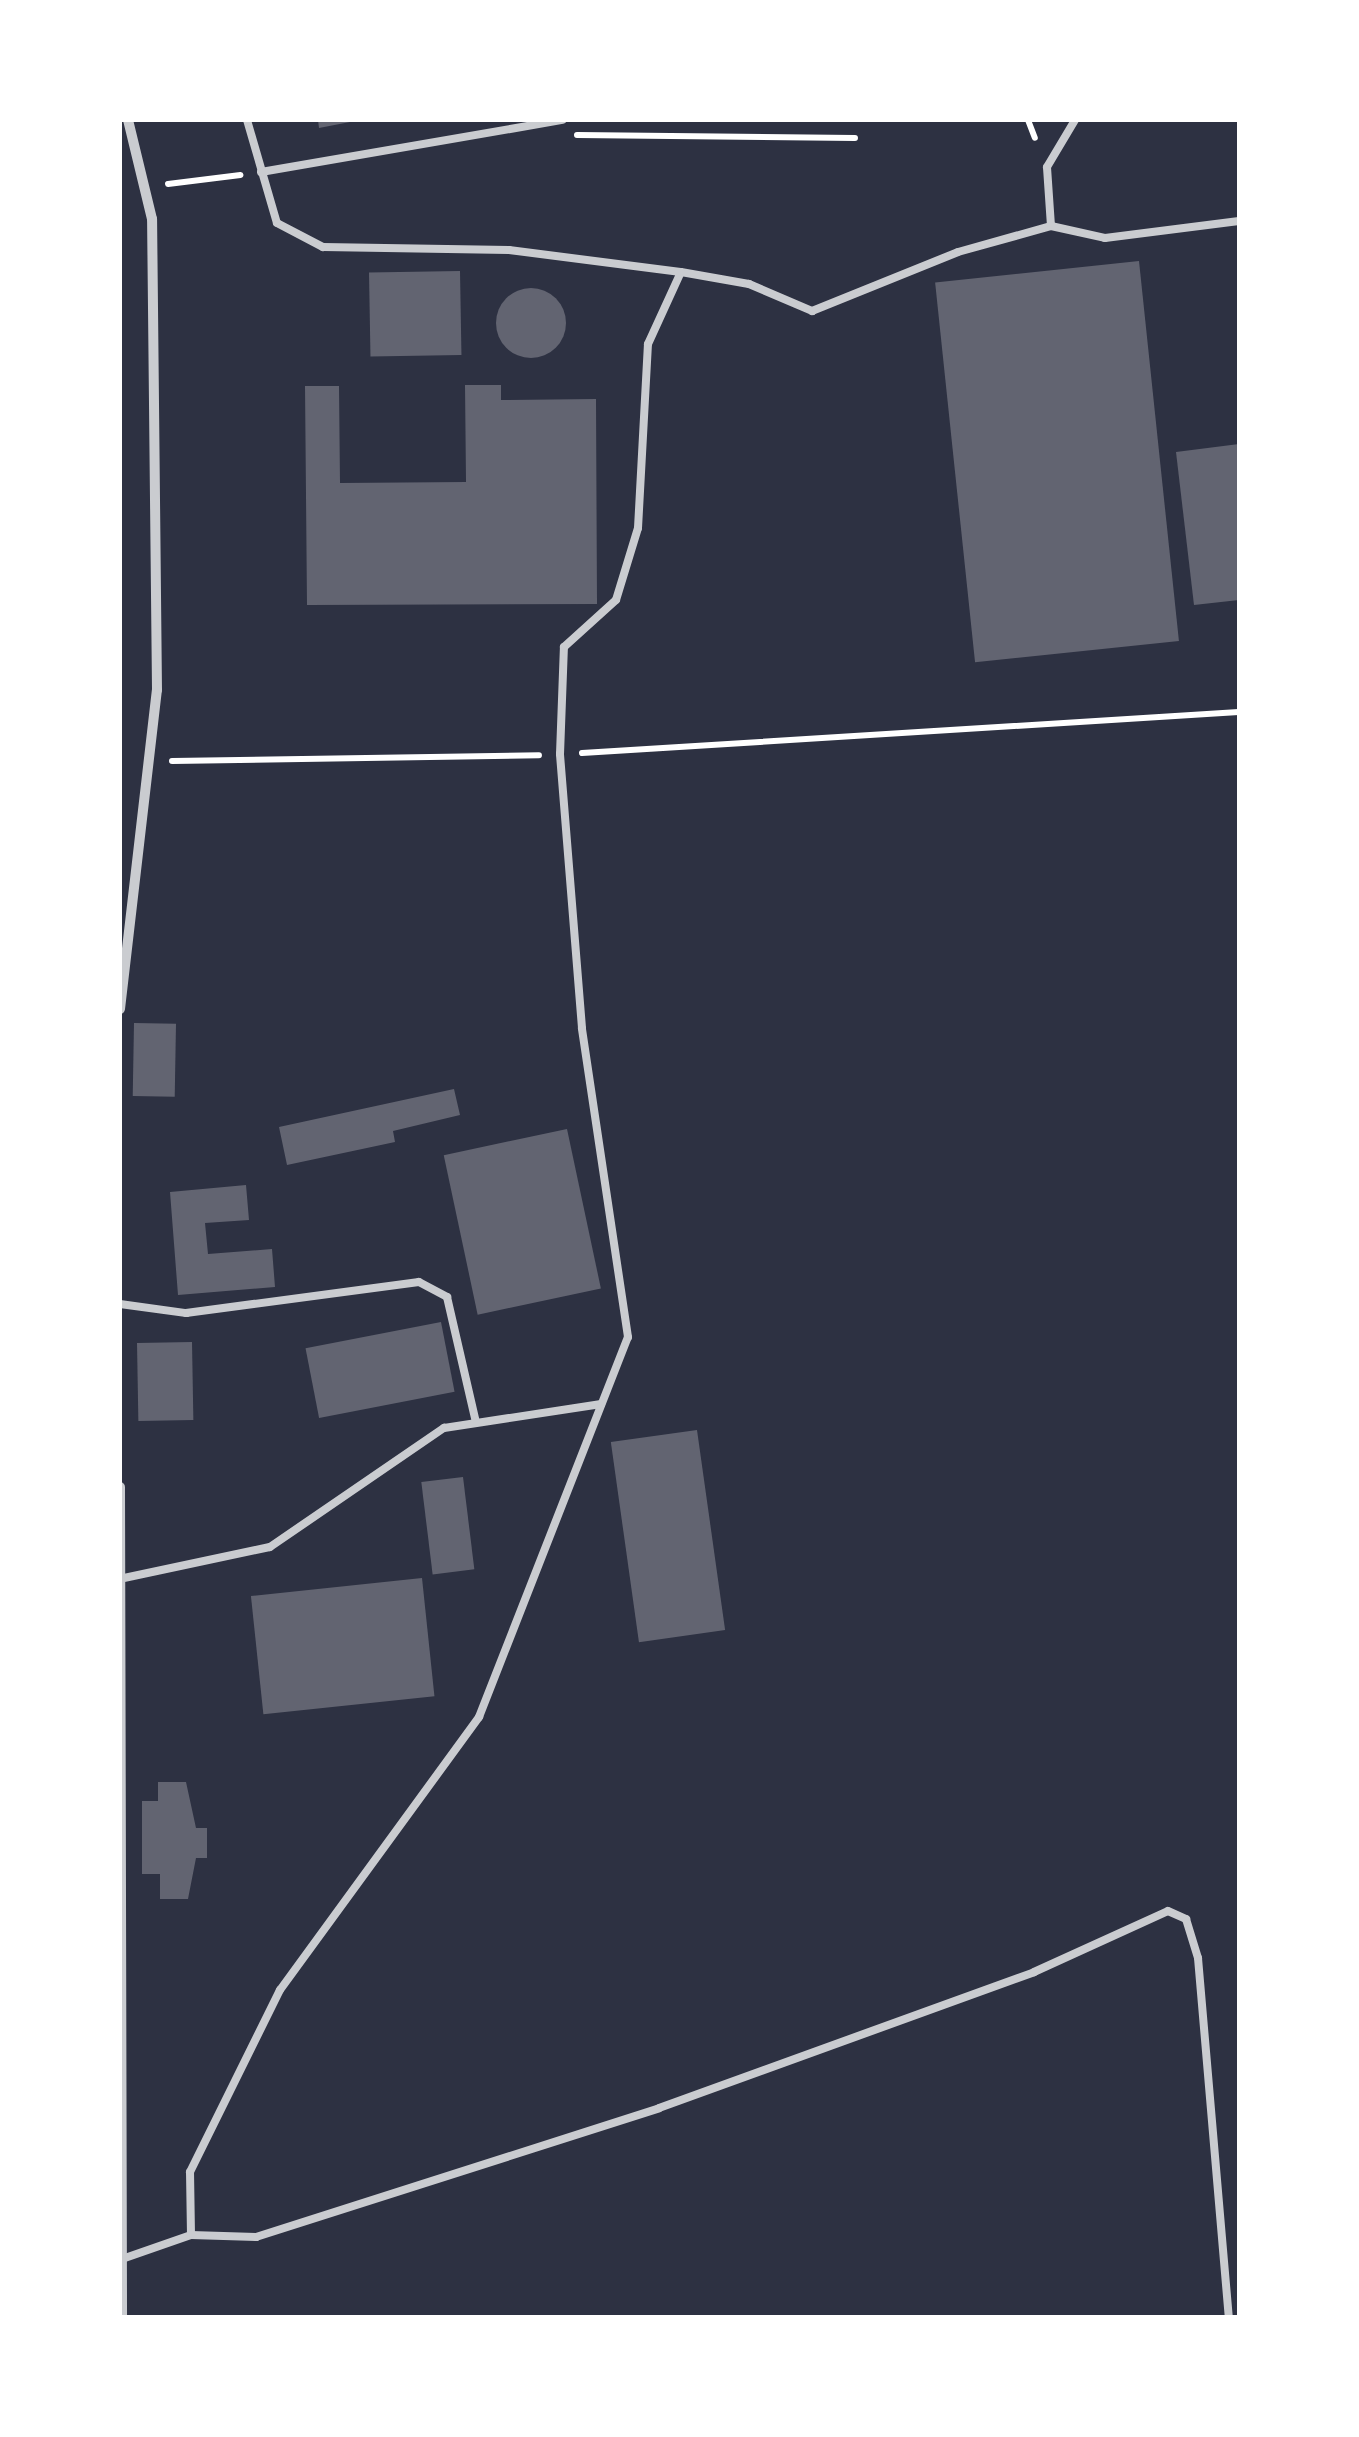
<!DOCTYPE html>
<html>
<head>
<meta charset="utf-8">
<style>
	body { margin:0 }
	#map { position:relative; width:1359px; height:2437px; overflow:hidden; background:#2d3142; font-family:Jost,sans-serif }
	div>[style] { position:absolute }
	[style*='--x'] { left:calc(var(--x)*1px); top:calc(var(--y)*1px); width:calc(var(--w)*1px); rotate:calc(var(--a)*1deg) }
	.building>* { inset:0; background:#626471; transform-origin:0 0 }
	.round { border-radius:50% }
	.path>* { height:6px; margin:-3px; padding:0 3px; transform-origin:3px; border-radius:3px; background:#fff }
	.service>* { height:8px; margin:-4px; padding:0 4px; transform-origin:4px; border-radius:4px; background:#caccd0 }
	.minor>* { height:10px; margin:-5px; padding:0 5px; transform-origin:5px; border-radius:5px; background:#caccd0 }
	span { translate:-50% -50%; white-space:nowrap; text-align:center; line-height:1.15; -webkit-text-stroke:10px #fff; paint-order:stroke }
	.frame { position:absolute; inset:0; border:122px solid #fff; pointer-events:none }
</style>
</head>
<body>
<div id="map">
	<div class="building">
		<i style="clip-path:polygon(318px 120px,350px 120px,350px 122px,319px 128px)"></i>
		<i style="left:1139px;top:261px;width:382px;height:205px;rotate:84deg"></i>
		<i style="left:460px;top:271px;width:84px;height:91px;rotate:89deg"></i>
		<i class="round" style="left:496px;top:288px;width:70px;height:70px"></i>
		<i style="clip-path:polygon(465px 385px,501px 385px,501px 400px,596px 399px,597px 604px,307px 605px,305px 386px,339px 386px,340px 483px,466px 482px)"></i>
		<i style="clip-path:polygon(1239px 444px,1239px 600px,1194px 605px,1176px 452px)"></i>
		<i style="left:134px;top:1023px;width:42px;height:73px;rotate:1deg"></i>
		<i style="clip-path:polygon(454px 1089px,460px 1115px,393px 1131px,395px 1142px,287px 1165px,279px 1127px)"></i>
		<i style="left:567px;top:1129px;width:163px;height:126px;rotate:78deg"></i>
		<i style="clip-path:polygon(246px 1185px,249px 1220px,205px 1223px,208px 1254px,272px 1249px,275px 1287px,178px 1295px,170px 1192px)"></i>
		<i style="left:441px;top:1322px;width:71px;height:138px;rotate:79deg"></i>
		<i style="left:192px;top:1342px;width:78px;height:55px;rotate:89deg"></i>
		<i style="left:697px;top:1430px;width:202px;height:87px;rotate:82deg"></i>
		<i style="left:463px;top:1477px;width:93px;height:42px;rotate:83deg"></i>
		<i style="left:422px;top:1578px;width:119px;height:172px;rotate:84deg"></i>
		<i style="clip-path:polygon(158px 1782px,186px 1782px,196px 1828px,207px 1828px,207px 1858px,196px 1858px,188px 1899px,160px 1899px,160px 1874px,142px 1874px,142px 1801px,158px 1801px)"></i>
	</div>
	<div class="path">
		<i style="--x:1028;--y:120;--w:19;--a:69"></i>
		<i style="--x:577;--y:135;--w:278;--a:0.6"></i>
		<i style="--x:168;--y:184;--w:73;--a:-7.1"></i>
		<i style="--x:582;--y:753;--w:658;--a:-3.57"></i>
		<i style="--x:172;--y:761;--w:367;--a:-0.9"></i>
	</div>
	<div class="service">
		<i style="--x:247;--y:120;--w:107;--a:73.8"></i>
		<i style="--x:277;--y:223;--w:52;--a:27.6"></i>
		<i style="--x:323;--y:247;--w:186;--a:0.9"></i>
		<i style="--x:509;--y:250;--w:173;--a:7.3"></i>
		<i style="--x:681;--y:272;--w:69;--a:10"></i>
		<i style="--x:749;--y:284;--w:69;--a:23.2"></i>
		<i style="--x:812;--y:311;--w:157;--a:-22"></i>
		<i style="--x:958;--y:252;--w:97;--a:-15.6"></i>
		<i style="--x:1051;--y:226;--w:55;--a:12.5"></i>
		<i style="--x:1105;--y:238;--w:135;--a:-7.2"></i>
		<i style="--x:261;--y:172;--w:306;--a:-9.8"></i>
		<i style="--x:1051;--y:226;--w:59;--a:-93.9"></i>
		<i style="--x:1047;--y:167;--w:55;--a:-59.2"></i>
		<i style="--x:120;--y:1304;--w:67;--a:7.8"></i>
		<i style="--x:186;--y:1313;--w:235;--a:-7.6"></i>
		<i style="--x:419;--y:1282;--w:32;--a:28"></i>
		<i style="--x:447;--y:1297;--w:129;--a:77"></i>
		<i style="--x:124;--y:1578;--w:149;--a:-12"></i>
		<i style="--x:270;--y:1547;--w:211;--a:-34.4"></i>
		<i style="--x:444;--y:1428;--w:159;--a:-8.7"></i>
		<i style="--x:191;--y:2235;--w:65;--a:1.8"></i>
		<i style="--x:256;--y:2237;--w:423;--a:-17.7"></i>
		<i style="--x:659;--y:2108;--w:399;--a:-19.9"></i>
		<i style="--x:1034;--y:1972;--w:147;--a:-24.5"></i>
		<i style="--x:1168;--y:1911;--w:20;--a:24"></i>
		<i style="--x:1186;--y:1919;--w:41;--a:72.9"></i>
		<i style="--x:1198;--y:1958;--w:360;--a:85.1"></i>
		<i style="--x:122;--y:2259;--w:73;--a:-19.2"></i>
		<i style="--x:191;--y:2235;--w:63;--a:-90.9"></i>
		<i style="--x:190;--y:2172;--w:203;--a:-63.7"></i>
		<i style="--x:280;--y:1990;--w:338;--a:-53.9"></i>
		<i style="--x:479;--y:1717;--w:408;--a:-68.6"></i>
		<i style="--x:628;--y:1337;--w:312;--a:-98.5"></i>
		<i style="--x:582;--y:1028;--w:275;--a:-94.6"></i>
		<i style="--x:560;--y:754;--w:107;--a:-87.9"></i>
		<i style="--x:564;--y:647;--w:70;--a:-42.1"></i>
		<i style="--x:616;--y:600;--w:75;--a:-73"></i>
		<i style="--x:638;--y:528;--w:184;--a:-86.9"></i>
		<i style="--x:648;--y:344;--w:79;--a:-65.4"></i>
	</div>
	<div class="minor">
		<i style="--x:120;--y:1009;--w:321;--a:-83.4"></i>
		<i style="--x:157;--y:690;--w:471;--a:-90.6"></i>
		<i style="--x:152;--y:219;--w:102;--a:-103.6"></i>
		<i style="--x:120;--y:1487;--w:830;--a:89.86"></i>
	</div>
	<div class="frame"></div>
</div>
</body>
</html>
